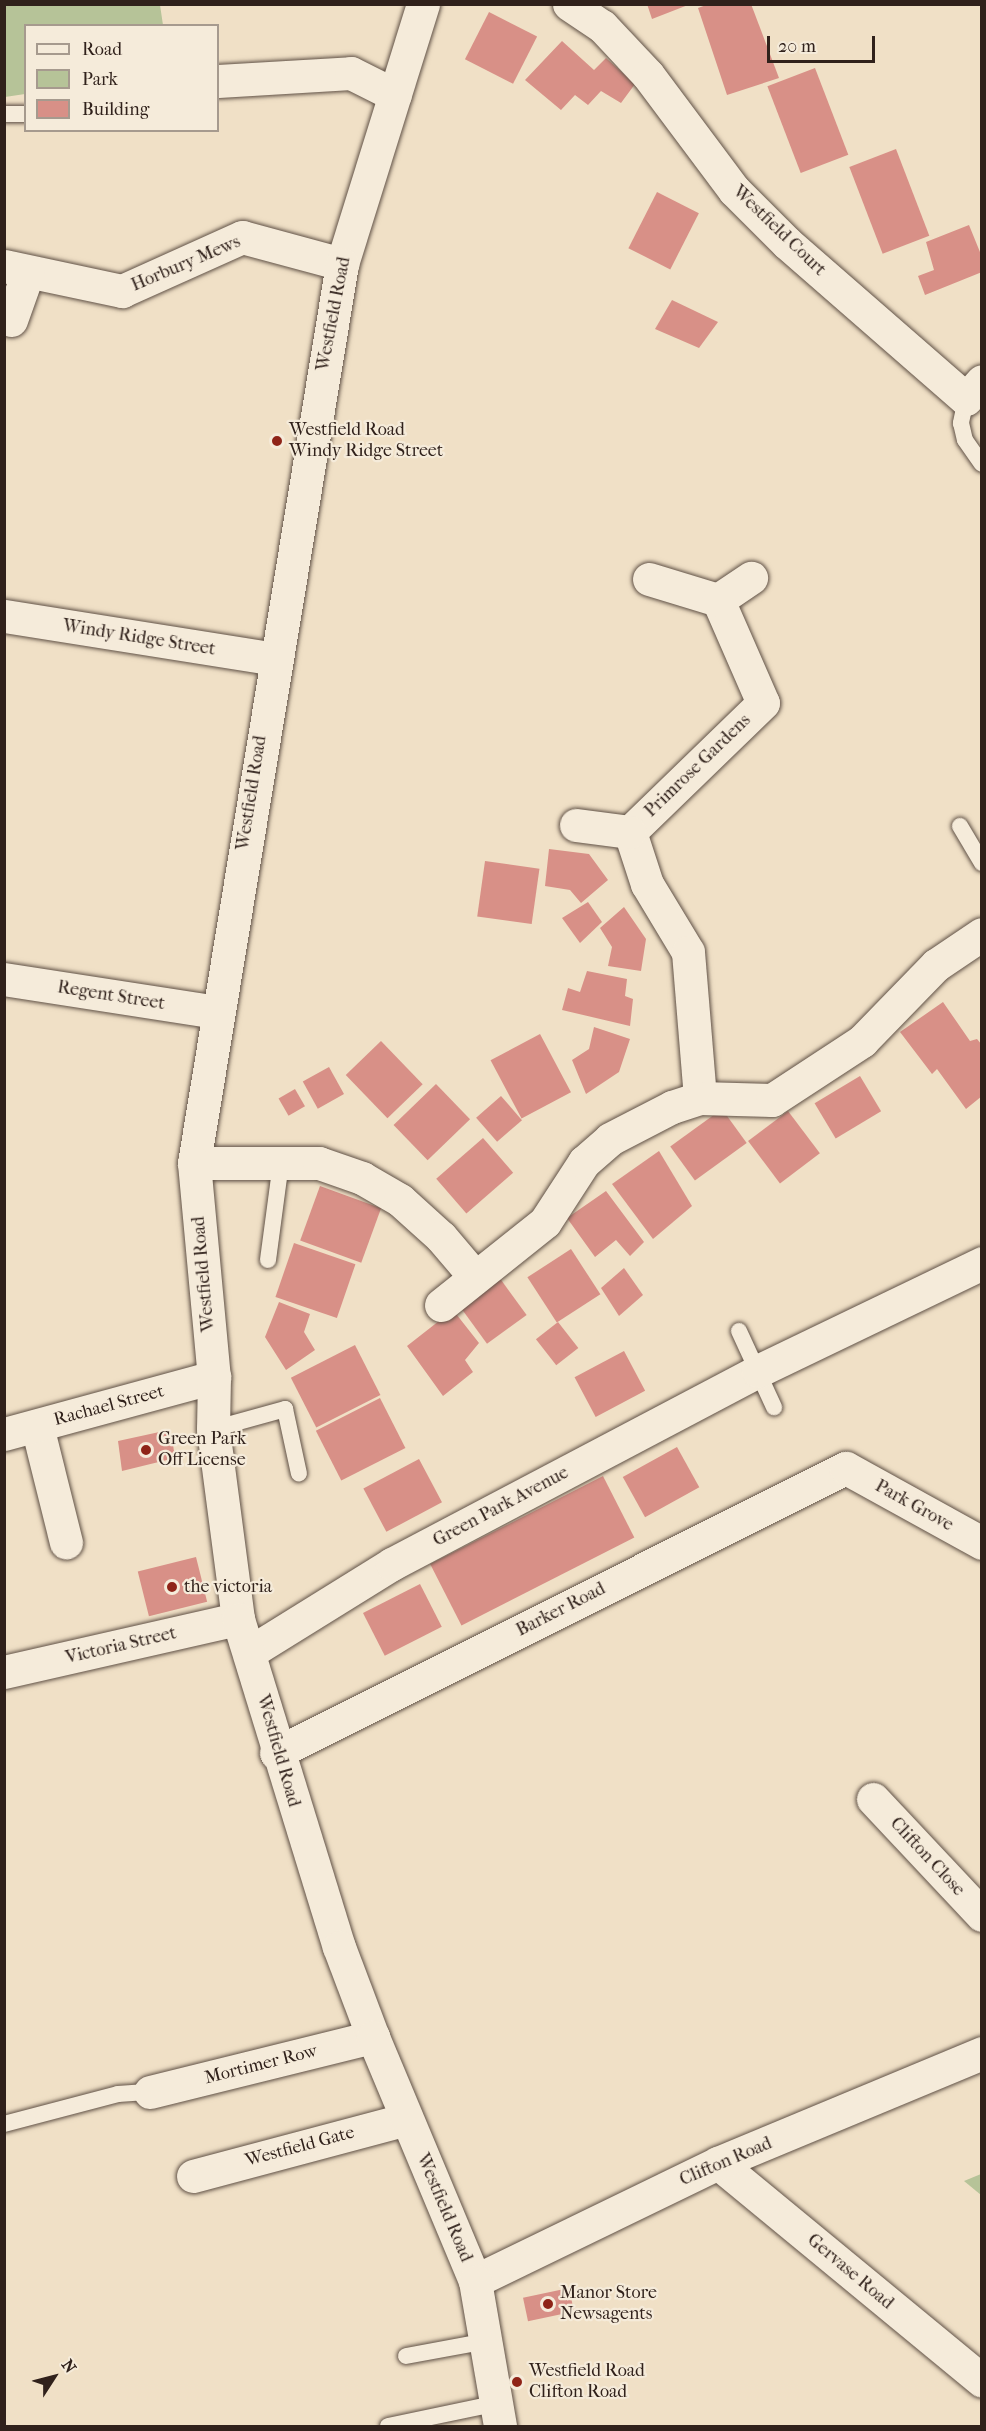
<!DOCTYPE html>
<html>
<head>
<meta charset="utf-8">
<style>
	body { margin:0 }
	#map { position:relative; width:986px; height:2431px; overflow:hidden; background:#f0e0c6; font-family:"IM FELL French Canon",serif }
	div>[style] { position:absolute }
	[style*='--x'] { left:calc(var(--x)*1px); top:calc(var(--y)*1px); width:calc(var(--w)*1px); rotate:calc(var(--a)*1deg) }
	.green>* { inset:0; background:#b6c398 }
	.building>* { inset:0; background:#d89087; transform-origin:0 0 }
	.roads { filter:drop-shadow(0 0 2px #605146) drop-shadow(0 0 2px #605146) }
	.lane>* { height:16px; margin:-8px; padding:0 8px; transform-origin:8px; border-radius:8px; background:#f5ebda }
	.street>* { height:33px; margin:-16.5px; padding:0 16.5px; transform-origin:16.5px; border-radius:16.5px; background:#f5ebda }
	.secondary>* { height:33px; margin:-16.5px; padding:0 16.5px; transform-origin:16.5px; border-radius:16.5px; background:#f5ebda }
	.dots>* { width:16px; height:16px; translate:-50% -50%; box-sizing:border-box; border:3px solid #f5ebda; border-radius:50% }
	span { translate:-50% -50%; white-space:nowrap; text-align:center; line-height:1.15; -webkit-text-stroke:4.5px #f5ebda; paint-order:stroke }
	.street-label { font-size:18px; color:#30211b }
	.poi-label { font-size:18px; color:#30211b }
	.left { translate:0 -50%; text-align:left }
	.frame { position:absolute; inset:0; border:6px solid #30211b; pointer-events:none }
	.legend { position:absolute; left:24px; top:24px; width:195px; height:108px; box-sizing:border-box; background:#f5ebda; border:2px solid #a69a8e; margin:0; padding:8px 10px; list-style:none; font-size:18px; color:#30211b }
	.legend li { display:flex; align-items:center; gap:12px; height:30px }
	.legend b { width:30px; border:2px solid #a69a8e }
	.north { position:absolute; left:24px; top:2347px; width:60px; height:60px; -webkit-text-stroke:4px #f5ebda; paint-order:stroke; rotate:54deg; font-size:16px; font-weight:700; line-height:24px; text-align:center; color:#30211b }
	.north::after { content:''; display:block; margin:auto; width:21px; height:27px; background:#30211b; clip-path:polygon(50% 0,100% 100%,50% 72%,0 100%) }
	.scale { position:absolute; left:767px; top:36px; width:108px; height:27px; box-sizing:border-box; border:3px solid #30211b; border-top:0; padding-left:8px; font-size:18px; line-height:21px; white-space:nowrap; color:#30211b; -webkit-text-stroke:4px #f5ebda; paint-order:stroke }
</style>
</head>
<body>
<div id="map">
	<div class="green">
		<i style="clip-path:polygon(4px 5px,160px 5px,163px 25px,26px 26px,25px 94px,5px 97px)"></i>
		<i style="clip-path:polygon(981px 2174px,982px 2174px,981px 2195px,964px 2181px)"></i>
	</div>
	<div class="building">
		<i style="clip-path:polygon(647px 4px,688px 4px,688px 5px,652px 19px)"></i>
		<i style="clip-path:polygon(709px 4px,751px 4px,779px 78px,727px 95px,698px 8px)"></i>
		<i style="left:489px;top:12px;width:54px;height:53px;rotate:27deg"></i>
		<i style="clip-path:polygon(562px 41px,594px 70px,606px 58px,635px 84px,621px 103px,601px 91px,588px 105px,575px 95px,561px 110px,525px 80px)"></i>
		<i style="left:815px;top:68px;width:93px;height:51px;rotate:69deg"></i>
		<i style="left:896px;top:149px;width:93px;height:50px;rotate:69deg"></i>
		<i style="left:657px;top:192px;width:47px;height:63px;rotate:27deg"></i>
		<i style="clip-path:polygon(969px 225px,982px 257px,982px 272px,925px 295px,918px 276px,934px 270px,926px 242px)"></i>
		<i style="clip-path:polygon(672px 300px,718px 322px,699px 348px,655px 329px)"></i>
		<i style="clip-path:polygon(549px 849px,589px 854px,608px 880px,581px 903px,570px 890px,545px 886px)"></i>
		<i style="left:485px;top:861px;width:55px;height:56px;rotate:8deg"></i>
		<i style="clip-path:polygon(588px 902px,602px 922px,580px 943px,562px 918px)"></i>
		<i style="clip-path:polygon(624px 907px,646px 939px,641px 971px,608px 966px,612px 947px,600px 928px)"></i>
		<i style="clip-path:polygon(587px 971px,627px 979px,625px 996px,633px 999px,630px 1026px,562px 1010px,568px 988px,580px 992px)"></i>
		<i style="clip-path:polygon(943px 1002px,970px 1041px,977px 1039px,982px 1045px,982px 1096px,966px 1109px,937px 1069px,932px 1074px,900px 1032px)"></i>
		<i style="clip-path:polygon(594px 1027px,630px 1039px,619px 1072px,586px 1094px,572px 1060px,589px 1049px)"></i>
		<i style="left:540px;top:1034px;width:66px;height:56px;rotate:62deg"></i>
		<i style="left:381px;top:1041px;width:60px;height:49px;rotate:46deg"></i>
		<i style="left:329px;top:1067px;width:31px;height:30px;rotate:61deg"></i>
		<i style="left:860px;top:1076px;width:41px;height:53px;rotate:59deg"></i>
		<i style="left:436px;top:1084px;width:49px;height:59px;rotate:46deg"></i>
		<i style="left:295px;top:1089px;width:20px;height:19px;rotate:60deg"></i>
		<i style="left:501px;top:1096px;width:32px;height:33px;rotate:49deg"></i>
		<i style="left:722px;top:1109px;width:42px;height:64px;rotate:54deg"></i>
		<i style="left:788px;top:1111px;width:53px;height:50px;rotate:53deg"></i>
		<i style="left:483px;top:1138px;width:46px;height:62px;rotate:49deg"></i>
		<i style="clip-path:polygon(659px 1151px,692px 1206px,653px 1239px,612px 1184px)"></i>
		<i style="left:320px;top:1186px;width:65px;height:58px;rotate:20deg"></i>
		<i style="clip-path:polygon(606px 1191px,644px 1242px,630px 1256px,616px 1240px,595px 1257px,567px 1218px)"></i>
		<i style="left:294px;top:1243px;width:65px;height:57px;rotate:19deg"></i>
		<i style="left:571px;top:1249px;width:54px;height:52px;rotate:57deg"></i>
		<i style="clip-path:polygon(624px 1268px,643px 1295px,619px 1316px,601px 1288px)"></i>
		<i style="left:499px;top:1277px;width:47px;height:49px;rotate:54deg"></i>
		<i style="clip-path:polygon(279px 1302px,310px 1314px,304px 1332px,315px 1350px,286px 1370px,265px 1337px)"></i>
		<i style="clip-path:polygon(453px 1310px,479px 1343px,465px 1360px,473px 1372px,443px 1396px,407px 1346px)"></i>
		<i style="left:558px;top:1322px;width:33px;height:28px;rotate:52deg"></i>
		<i style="left:355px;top:1345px;width:56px;height:72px;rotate:63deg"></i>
		<i style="left:624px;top:1351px;width:45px;height:56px;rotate:62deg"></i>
		<i style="left:380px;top:1398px;width:56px;height:72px;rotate:63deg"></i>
		<i style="clip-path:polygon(164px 1431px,172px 1438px,175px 1458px,122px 1471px,118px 1441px)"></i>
		<i style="left:677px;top:1447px;width:46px;height:62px;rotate:61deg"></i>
		<i style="left:419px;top:1459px;width:49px;height:63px;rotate:62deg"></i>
		<i style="left:603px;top:1476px;width:69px;height:194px;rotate:63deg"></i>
		<i style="left:196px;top:1557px;width:46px;height:60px;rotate:76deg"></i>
		<i style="left:420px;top:1584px;width:48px;height:64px;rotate:63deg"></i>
		<i style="left:569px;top:2288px;width:24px;height:47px;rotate:78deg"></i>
	</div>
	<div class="roads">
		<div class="lane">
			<i style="--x:4;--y:114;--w:22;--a:0"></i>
			<i style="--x:966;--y:399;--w:25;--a:102"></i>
			<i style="--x:961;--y:423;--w:17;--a:77"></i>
			<i style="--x:965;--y:440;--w:29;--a:55"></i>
			<i style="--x:960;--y:826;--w:43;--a:59.3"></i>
			<i style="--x:268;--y:1260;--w:99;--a:-82.4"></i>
			<i style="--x:739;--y:1331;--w:84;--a:65.3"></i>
			<i style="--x:213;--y:1429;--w:75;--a:-15.5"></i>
			<i style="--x:285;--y:1409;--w:66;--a:77.8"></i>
			<i style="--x:4;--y:2124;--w:118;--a:-14.7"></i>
			<i style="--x:118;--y:2094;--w:32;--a:-4"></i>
			<i style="--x:406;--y:2356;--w:82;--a:-10.5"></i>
			<i style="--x:388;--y:2426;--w:112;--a:-11.8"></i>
		</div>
		<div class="street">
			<i style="--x:569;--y:4;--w:40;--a:34"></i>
			<i style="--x:602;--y:26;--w:67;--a:46.8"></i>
			<i style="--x:648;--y:75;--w:144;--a:53.2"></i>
			<i style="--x:734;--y:190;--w:75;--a:45"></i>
			<i style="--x:787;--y:243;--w:237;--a:41.1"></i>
			<i style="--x:966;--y:399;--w:24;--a:-48"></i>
			<i style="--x:218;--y:81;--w:133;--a:-3.4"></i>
			<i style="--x:351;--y:73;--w:49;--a:26.6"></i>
			<i style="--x:4;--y:266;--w:121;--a:12"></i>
			<i style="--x:122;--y:291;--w:132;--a:-24.2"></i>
			<i style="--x:242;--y:237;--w:104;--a:15.1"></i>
			<i style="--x:11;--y:320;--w:51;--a:-70.5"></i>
			<i style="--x:649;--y:579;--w:72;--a:16.9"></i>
			<i style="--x:718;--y:600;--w:112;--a:66.4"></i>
			<i style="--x:763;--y:703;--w:185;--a:135.9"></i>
			<i style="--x:630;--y:832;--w:55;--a:71.9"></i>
			<i style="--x:647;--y:884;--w:79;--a:58.9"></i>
			<i style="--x:688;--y:952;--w:146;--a:85.3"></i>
			<i style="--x:718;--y:600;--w:40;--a:-34"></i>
			<i style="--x:4;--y:616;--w:273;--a:9"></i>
			<i style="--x:576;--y:825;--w:54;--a:7.4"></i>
			<i style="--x:4;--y:979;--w:216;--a:8.8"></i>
			<i style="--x:194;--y:1163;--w:125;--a:0"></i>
			<i style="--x:319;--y:1163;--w:46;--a:19.2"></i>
			<i style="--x:362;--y:1178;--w:44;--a:30.1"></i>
			<i style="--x:400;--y:1200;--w:55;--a:42.1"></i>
			<i style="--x:441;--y:1237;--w:52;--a:49.6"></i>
			<i style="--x:441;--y:1305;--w:133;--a:-38.6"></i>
			<i style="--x:545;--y:1222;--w:72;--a:-57"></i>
			<i style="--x:584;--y:1162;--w:35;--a:-41"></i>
			<i style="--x:610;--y:1139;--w:70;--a:-27.3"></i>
			<i style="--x:672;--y:1107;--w:29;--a:-18"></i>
			<i style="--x:700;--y:1098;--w:72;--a:1.6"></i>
			<i style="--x:772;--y:1100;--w:108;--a:-33.2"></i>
			<i style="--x:862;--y:1041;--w:106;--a:-45.8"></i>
			<i style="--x:936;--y:965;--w:55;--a:-34"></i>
			<i style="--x:37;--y:1426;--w:120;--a:76"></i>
			<i style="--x:4;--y:1434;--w:218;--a:-15.2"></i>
			<i style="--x:250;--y:1652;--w:167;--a:-31.8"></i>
			<i style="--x:392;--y:1564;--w:414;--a:-27.8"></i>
			<i style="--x:758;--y:1371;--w:249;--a:-25.7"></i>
			<i style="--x:4;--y:1672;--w:240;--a:-12.8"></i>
			<i style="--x:276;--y:1753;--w:637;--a:-26.57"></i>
			<i style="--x:846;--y:1468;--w:155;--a:28.9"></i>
			<i style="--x:873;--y:1799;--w:159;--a:46.8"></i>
			<i style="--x:150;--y:2092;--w:230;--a:-13.9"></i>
			<i style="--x:718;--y:2163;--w:342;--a:39.5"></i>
			<i style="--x:193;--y:2176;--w:221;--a:-14.9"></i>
			<i style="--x:475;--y:2281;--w:270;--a:-25.9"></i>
			<i style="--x:718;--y:2163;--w:286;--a:-22.6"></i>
		</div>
		<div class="secondary">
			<i style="--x:423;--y:4;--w:272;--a:107.3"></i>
			<i style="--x:342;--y:264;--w:911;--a:99.35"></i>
			<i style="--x:194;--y:1163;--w:215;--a:84.7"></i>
			<i style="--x:214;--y:1377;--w:52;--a:91.1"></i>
			<i style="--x:213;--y:1429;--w:192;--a:82.5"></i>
			<i style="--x:238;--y:1619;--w:343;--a:72.9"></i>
			<i style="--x:339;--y:1947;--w:96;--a:69.3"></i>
			<i style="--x:373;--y:2037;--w:264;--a:67.3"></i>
			<i style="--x:475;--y:2281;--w:147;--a:80.2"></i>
		</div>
	</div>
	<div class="dots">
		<i style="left:277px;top:441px;background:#8f2418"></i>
		<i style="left:146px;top:1450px;background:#8f2418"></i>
		<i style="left:172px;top:1587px;background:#8f2418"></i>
		<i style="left:548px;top:2304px;background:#8f2418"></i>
		<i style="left:517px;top:2382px;background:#8f2418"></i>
	</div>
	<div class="street-label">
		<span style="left:779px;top:231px;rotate:44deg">Westfield Court</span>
		<span style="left:186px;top:264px;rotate:-23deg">Horbury Mews</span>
		<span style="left:334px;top:314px;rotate:-79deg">Westfield Road</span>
		<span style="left:139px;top:638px;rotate:9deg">Windy Ridge Street</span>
		<span style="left:698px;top:766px;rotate:-44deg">Primrose Gardens</span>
		<span style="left:252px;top:793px;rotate:-81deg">Westfield Road</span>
		<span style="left:111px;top:996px;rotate:9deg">Regent Street</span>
		<span style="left:204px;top:1274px;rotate:-95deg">Westfield Road</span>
		<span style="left:109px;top:1406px;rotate:-15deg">Rachael Street</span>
		<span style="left:914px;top:1506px;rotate:29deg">Park Grove</span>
		<span style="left:501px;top:1507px;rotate:-28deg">Green Park Avenue</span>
		<span style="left:561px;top:1610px;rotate:-27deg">Barker Road</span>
		<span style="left:121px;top:1646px;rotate:-13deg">Victoria Street</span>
		<span style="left:278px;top:1751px;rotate:74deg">Westfield Road</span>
		<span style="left:927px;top:1857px;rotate:47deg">Clifton Close</span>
		<span style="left:261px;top:2065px;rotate:-14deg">Mortimer Row</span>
		<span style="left:300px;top:2147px;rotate:-15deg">Westfield Gate</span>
		<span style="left:726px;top:2162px;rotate:-23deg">Clifton Road</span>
		<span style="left:444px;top:2208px;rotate:67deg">Westfield Road</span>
		<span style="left:850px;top:2272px;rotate:40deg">Gervase Road</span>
	</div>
	<div class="poi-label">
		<span class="left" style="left:289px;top:441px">Westfield Road<br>Windy Ridge Street</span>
		<span class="left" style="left:158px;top:1450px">Green Park<br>Off License</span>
		<span class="left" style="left:184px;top:1587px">the victoria</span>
		<span class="left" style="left:560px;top:2304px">Manor Store<br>Newsagents</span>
		<span class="left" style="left:529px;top:2382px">Westfield Road<br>Clifton Road</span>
	</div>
	<div class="frame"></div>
	<ul class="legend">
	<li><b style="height:8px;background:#f5ebda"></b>Road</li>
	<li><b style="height:16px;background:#b6c398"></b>Park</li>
	<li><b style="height:16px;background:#d89087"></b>Building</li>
	</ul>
	<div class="north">N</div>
	<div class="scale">20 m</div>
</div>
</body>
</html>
